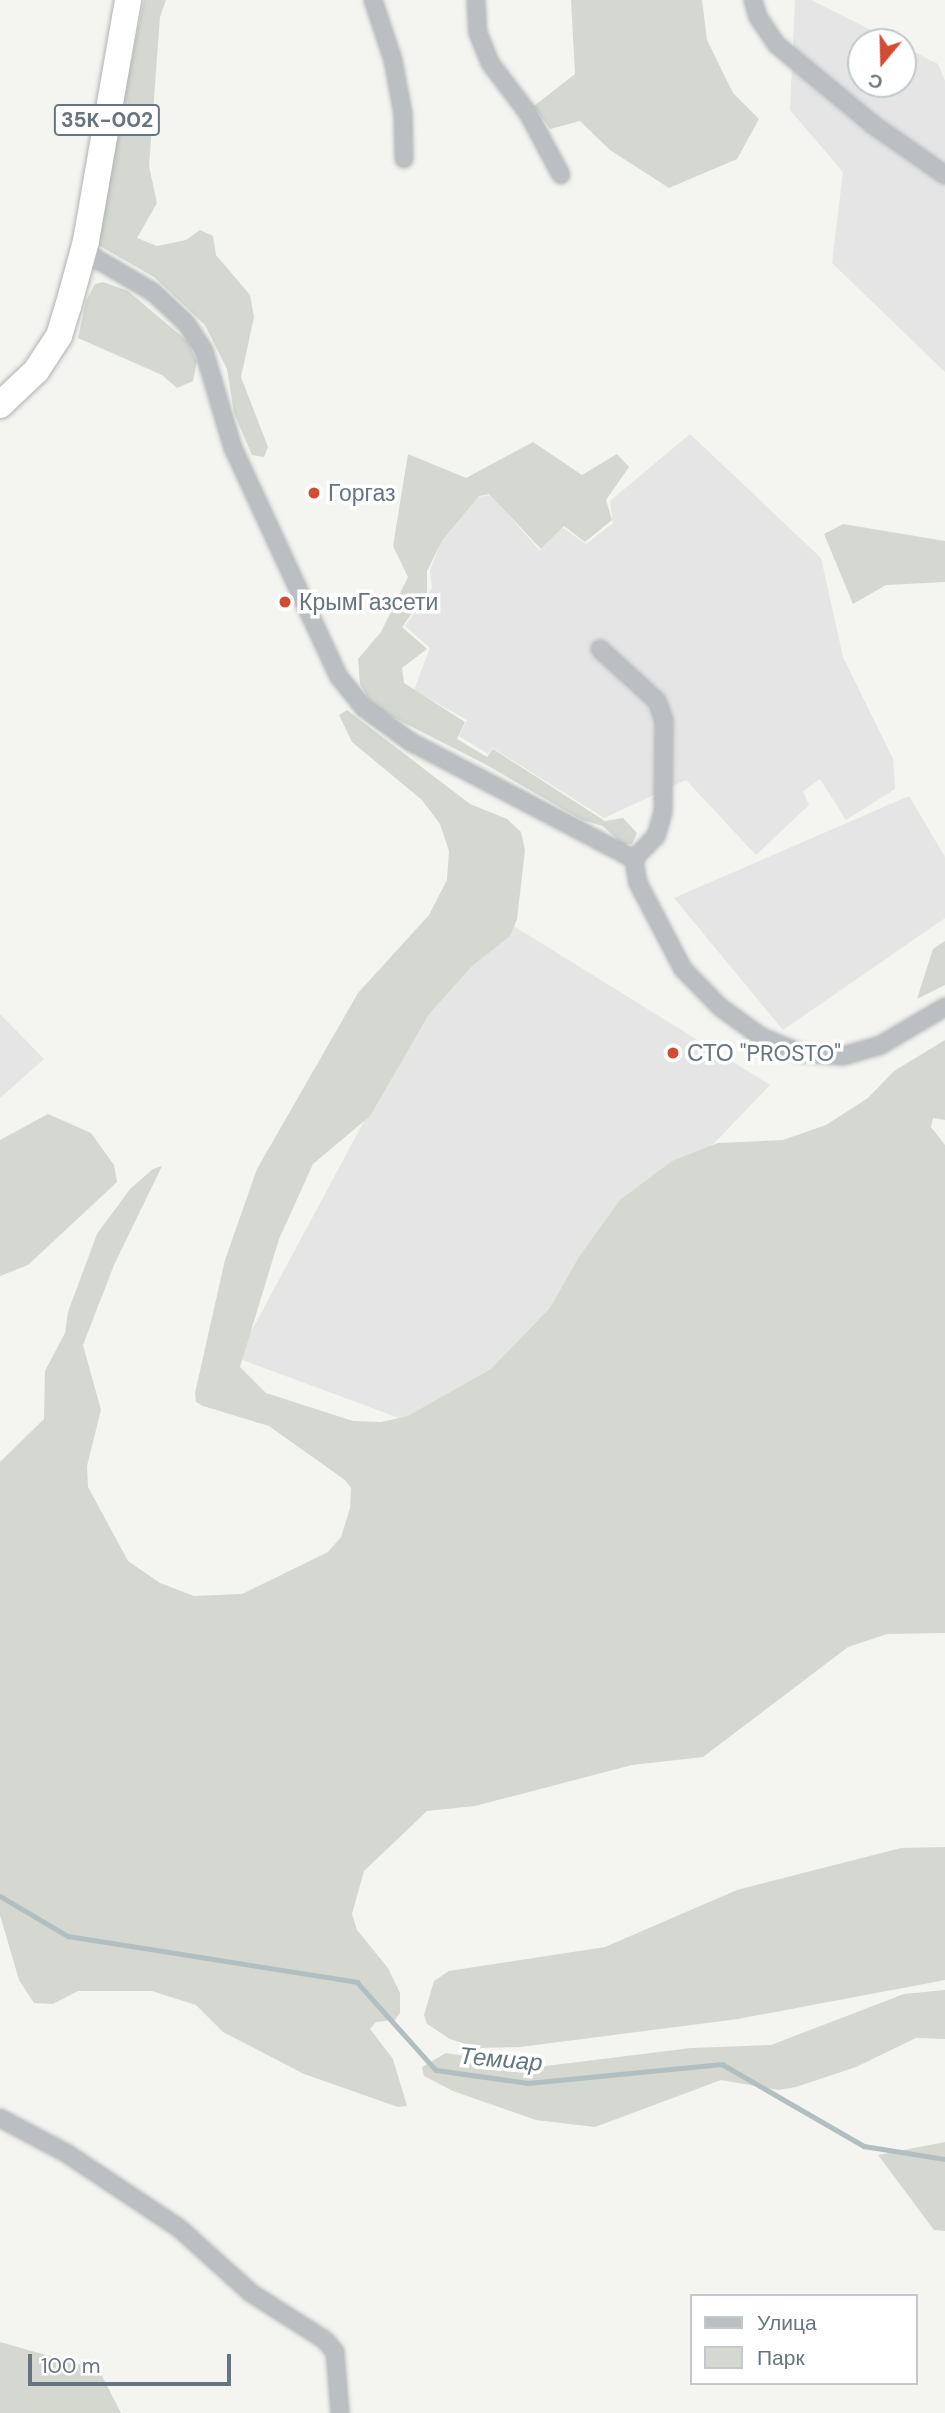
<!DOCTYPE html>
<html>
<head>
<meta charset="utf-8">
<style>
	body { margin:0 }
	#map { position:relative; width:945px; height:2413px; overflow:hidden; background:#f4f4f0; font-family:"DM Sans",sans-serif }
	div>[style] { position:absolute }
	[style*='--x'] { left:calc(var(--x)*1px); top:calc(var(--y)*1px); width:calc(var(--w)*1px); rotate:calc(var(--a)*1deg) }
	.built>* { inset:0; background:#e4e5e4 }
	.green>* { inset:0; background:#d4d8d0 }
	.stream>* { height:4.5px; margin:-2.25px; padding:0 2.25px; transform-origin:2.25px; border-radius:2.25px; background:#b1bfc1 }
	.roads { filter:drop-shadow(0 0 2px #afb2b5) drop-shadow(0 0 2px #afb2b5) }
	.minor>* { height:16px; margin:-8px; padding:0 8px; transform-origin:8px; border-radius:8px; background:#bbbfc2 }
	.trunk>* { height:26px; margin:-13px; padding:0 13px; transform-origin:13px; border-radius:13px; background:#fff }
	.dots>* { width:19px; height:19px; translate:-50% -50%; box-sizing:border-box; border:4px solid #fff; border-radius:50% }
	span { translate:-50% -50%; white-space:nowrap; text-align:center; line-height:1.15; -webkit-text-stroke:7px #fff; paint-order:stroke }
	.shield-label span { padding:2px 5px; background:#fff; border:2px solid; border-radius:5px; -webkit-text-stroke-width:0 }
	.shield-label { font-size:21px; color:#66757f; font-weight:700 }
	.poi-label { font-size:23px; color:#66757f }
	.left { translate:0 -50%; text-align:left }
	.water-label { font-size:24px; color:#62777c; font-style:italic }
	.legend { position:absolute; left:690px; top:2294px; width:228px; height:91px; box-sizing:border-box; background:#fff; border:2px solid #c2c8cc; margin:0; padding:9px 12px; list-style:none; font-size:21px; color:#66757f }
	.legend li { display:flex; align-items:center; gap:14px; height:35px }
	.legend b { width:35px; border:2px solid #c2c8cc }
	.north { position:absolute; left:847px; top:28px; width:70px; height:70px; box-sizing:border-box; background:#fff; border:2px solid #c2c8cc; border-radius:50%; rotate:199deg; font-size:19px; font-weight:700; line-height:28px; text-align:center; color:#66757f }
	.north::after { content:''; display:block; margin:auto; width:24px; height:32px; background:#d14c33; clip-path:polygon(50% 0,100% 100%,50% 72%,0 100%) }
	.scale { position:absolute; left:28px; top:2354px; width:203px; height:32px; box-sizing:border-box; border:4px solid #66757f; border-top:0; padding-left:9px; font-size:21px; line-height:24px; white-space:nowrap; color:#66757f; -webkit-text-stroke:5px #fff; paint-order:stroke }
</style>
</head>
<body>
<div id="map">
	<div class="built">
		<i style="clip-path:polygon(795px 0,811px 0,895px 42px,861px 42px,861px 84px,903px 84px,903px 46px,938px 64px,945px 81px,945px 372px,832px 263px,843px 172px,790px 110px)"></i>
		<i style="clip-path:polygon(690px 434px,821px 558px,843px 657px,893px 759px,895px 789px,846px 820px,820px 779px,803px 791px,809px 805px,756px 855px,686px 780px,604px 818px,493px 748px,488px 754px,459px 736px,467px 720px,414px 690px,430px 648px,405px 626px,432px 588px,430px 570px,441px 543px,478px 497px,491px 495px,540px 551px,562px 527px,586px 544px,613px 523px,610px 501px)"></i>
		<i style="clip-path:polygon(909px 796px,945px 857px,945px 918px,783px 1030px,674px 898px)"></i>
		<i style="clip-path:polygon(480px 905px,770px 1085px,437px 1432px,237px 1358px)"></i>
		<i style="clip-path:polygon(0 1014px,44px 1059px,0 1098px)"></i>
	</div>
	<div class="green">
		<i style="clip-path:polygon(144px 0,166px 0,160px 17px,149px 166px,157px 203px,137px 238px,157px 246px,186px 240px,200px 230px,213px 236px,216px 255px,250px 295px,254px 317px,241px 377px,268px 447px,264px 457px,252px 455px,234px 413px,227px 369px,205px 325px,154px 277px,93px 242px)"></i>
		<i style="clip-path:polygon(571px 0,702px 0,707px 40px,733px 93px,759px 119px,737px 159px,669px 188px,610px 150px,580px 121px,550px 129px,534px 106px,575px 74px)"></i>
		<i style="clip-path:polygon(103px 282px,128px 291px,187px 341px,197px 361px,193px 381px,177px 388px,162px 375px,78px 338px,86px 301px,95px 284px)"></i>
		<i style="clip-path:polygon(533px 442px,582px 475px,617px 454px,629px 467px,606px 500px,612px 520px,585px 542px,564px 526px,541px 549px,489px 494px,479px 496px,442px 541px,427px 571px,427px 593px,402px 627px,427px 649px,402px 668px,404px 683px,465px 722px,457px 739px,487px 757px,493px 749px,605px 821px,623px 818px,637px 833px,632px 844px,623px 845px,603px 826px,582px 820px,483px 763px,373px 707px,360px 684px,358px 659px,381px 632px,408px 577px,393px 546px,408px 454px,466px 478px)"></i>
		<i style="clip-path:polygon(843px 524px,945px 541px,945px 582px,886px 585px,853px 604px,824px 534px)"></i>
		<i style="clip-path:polygon(347px 710px,470px 804px,507px 819px,521px 832px,525px 850px,517px 919px,510px 936px,472px 966px,429px 1014px,370px 1116px,313px 1164px,279px 1239px,240px 1367px,266px 1393px,353px 1421px,381px 1422px,408px 1416px,491px 1369px,550px 1308px,579px 1257px,620px 1200px,672px 1161px,718px 1143px,783px 1140px,826px 1125px,868px 1098px,894px 1071px,945px 1040px,945px 1120px,933px 1118px,931px 1127px,945px 1145px,945px 1633px,887px 1634px,848px 1647px,703px 1757px,632px 1765px,475px 1806px,427px 1811px,364px 1871px,352px 1914px,357px 1930px,388px 1968px,400px 1993px,400px 2013px,395px 2020px,376px 2022px,370px 2029px,393px 2059px,407px 2106px,398px 2107px,304px 2074px,223px 2032px,196px 2005px,152px 1991px,78px 1991px,53px 2004px,34px 2003px,19px 1980px,0 1915px,0 1462px,44px 1419px,45px 1371px,65px 1333px,68px 1312px,97px 1234px,130px 1189px,153px 1169px,162px 1166px,114px 1265px,83px 1345px,101px 1410px,87px 1466px,88px 1487px,128px 1561px,160px 1583px,194px 1596px,242px 1594px,328px 1552px,341px 1537px,350px 1508px,351px 1488px,345px 1480px,269px 1426px,203px 1406px,196px 1402px,195px 1393px,225px 1260px,257px 1169px,358px 993px,429px 915px,447px 880px,449px 851px,440px 824px,422px 800px,352px 742px,339px 715px)"></i>
		<i style="clip-path:polygon(945px 941px,945px 985px,917px 999px,933px 949px)"></i>
		<i style="clip-path:polygon(48px 1114px,91px 1133px,114px 1165px,117px 1182px,28px 1265px,0 1276px,0 1140px)"></i>
		<i style="clip-path:polygon(945px 1847px,945px 1980px,738px 2019px,520px 2047px,478px 2048px,450px 2039px,427px 2024px,424px 2015px,434px 1981px,449px 1971px,605px 1947px,737px 1890px,901px 1848px)"></i>
		<i style="clip-path:polygon(945px 1990px,945px 2039px,916px 2038px,856px 2067px,796px 2087px,778px 2090px,721px 2080px,595px 2127px,536px 2120px,453px 2091px,424px 2076px,422px 2067px,446px 2053px,538px 2067px,691px 2048px,771px 2045px,904px 1994px)"></i>
		<i style="clip-path:polygon(945px 2142px,945px 2231px,934px 2230px,878px 2155px)"></i>
		<i style="clip-path:polygon(0 2342px,99px 2370px,121px 2413px,0 2413px)"></i>
	</div>
	<div class="stream">
		<i style="--x:0;--y:1896;--w:79;--a:30.5"></i>
		<i style="--x:68;--y:1936;--w:293;--a:9"></i>
		<i style="--x:357;--y:1982;--w:118;--a:48.1"></i>
		<i style="--x:436;--y:2070;--w:93;--a:8"></i>
		<i style="--x:528;--y:2083;--w:195;--a:-5.6"></i>
		<i style="--x:722;--y:2064;--w:164;--a:30"></i>
		<i style="--x:864;--y:2146;--w:82;--a:9.1"></i>
	</div>
	<div class="roads">
		<div class="minor">
			<i style="--x:373;--y:0;--w:63;--a:71.6"></i>
			<i style="--x:393;--y:60;--w:55;--a:79.5"></i>
			<i style="--x:403;--y:114;--w:45;--a:88.7"></i>
			<i style="--x:476;--y:0;--w:33;--a:87"></i>
			<i style="--x:478;--y:33;--w:32;--a:68"></i>
			<i style="--x:490;--y:63;--w:63;--a:52.8"></i>
			<i style="--x:528;--y:113;--w:70;--a:62"></i>
			<i style="--x:753;--y:0;--w:18;--a:74"></i>
			<i style="--x:758;--y:17;--w:34;--a:56"></i>
			<i style="--x:777;--y:45;--w:124;--a:39.7"></i>
			<i style="--x:872;--y:124;--w:89;--a:34.9"></i>
			<i style="--x:83;--y:251;--w:81;--a:30.4"></i>
			<i style="--x:153;--y:292;--w:45;--a:43.2"></i>
			<i style="--x:186;--y:323;--w:33;--a:57"></i>
			<i style="--x:204;--y:351;--w:101;--a:73.4"></i>
			<i style="--x:233;--y:448;--w:252;--a:65.2"></i>
			<i style="--x:339;--y:677;--w:40;--a:51"></i>
			<i style="--x:364;--y:708;--w:58;--a:35.9"></i>
			<i style="--x:411;--y:742;--w:252;--a:27.7"></i>
			<i style="--x:634;--y:859;--w:24;--a:81"></i>
			<i style="--x:638;--y:883;--w:97;--a:62.4"></i>
			<i style="--x:683;--y:969;--w:53;--a:45.8"></i>
			<i style="--x:720;--y:1007;--w:49;--a:35.9"></i>
			<i style="--x:760;--y:1036;--w:43;--a:23"></i>
			<i style="--x:800;--y:1053;--w:43;--a:4"></i>
			<i style="--x:843;--y:1056;--w:37;--a:-16"></i>
			<i style="--x:879;--y:1046;--w:77;--a:-30.6"></i>
			<i style="--x:600;--y:649;--w:77;--a:42.4"></i>
			<i style="--x:657;--y:701;--w:20;--a:70"></i>
			<i style="--x:664;--y:720;--w:92;--a:90.6"></i>
			<i style="--x:663;--y:812;--w:25;--a:106"></i>
			<i style="--x:656;--y:836;--w:32;--a:134"></i>
			<i style="--x:0;--y:2118;--w:75;--a:27.9"></i>
			<i style="--x:66;--y:2153;--w:136;--a:33.6"></i>
			<i style="--x:179;--y:2228;--w:97;--a:42.1"></i>
			<i style="--x:251;--y:2293;--w:88;--a:32.4"></i>
			<i style="--x:325;--y:2340;--w:16;--a:50"></i>
			<i style="--x:335;--y:2352;--w:61;--a:85.3"></i>
		</div>
		<div class="trunk">
			<i style="--x:0;--y:405;--w:50;--a:-43.4"></i>
			<i style="--x:36;--y:371;--w:42;--a:-56.7"></i>
			<i style="--x:59;--y:336;--w:30;--a:-73"></i>
			<i style="--x:68;--y:307;--w:68;--a:-74.7"></i>
			<i style="--x:86;--y:241;--w:245;--a:-80.1"></i>
		</div>
	</div>
	<div class="dots">
		<i style="left:314px;top:493px;background:#d14c33"></i>
		<i style="left:285px;top:602px;background:#d14c33"></i>
		<i style="left:673px;top:1053px;background:#d14c33"></i>
	</div>
	<div class="shield-label">
		<span style="left:107px;top:120px">35К-002</span>
	</div>
	<div class="poi-label">
		<span class="left" style="left:328px;top:493px">Горгаз</span>
		<span class="left" style="left:299px;top:602px">КрымГазсети</span>
		<span class="left" style="left:687px;top:1053px">СТО "PROSTO"</span>
	</div>
	<div class="water-label">
		<span style="left:501px;top:2059px;rotate:5deg">Темиар</span>
	</div>
	<ul class="legend">
	<li><b style="height:9px;background:#bbbfc2"></b>Улица</li>
	<li><b style="height:19px;background:#d4d8d0"></b>Парк</li>
	</ul>
	<div class="north">С</div>
	<div class="scale">100 m</div>
</div>
</body>
</html>
